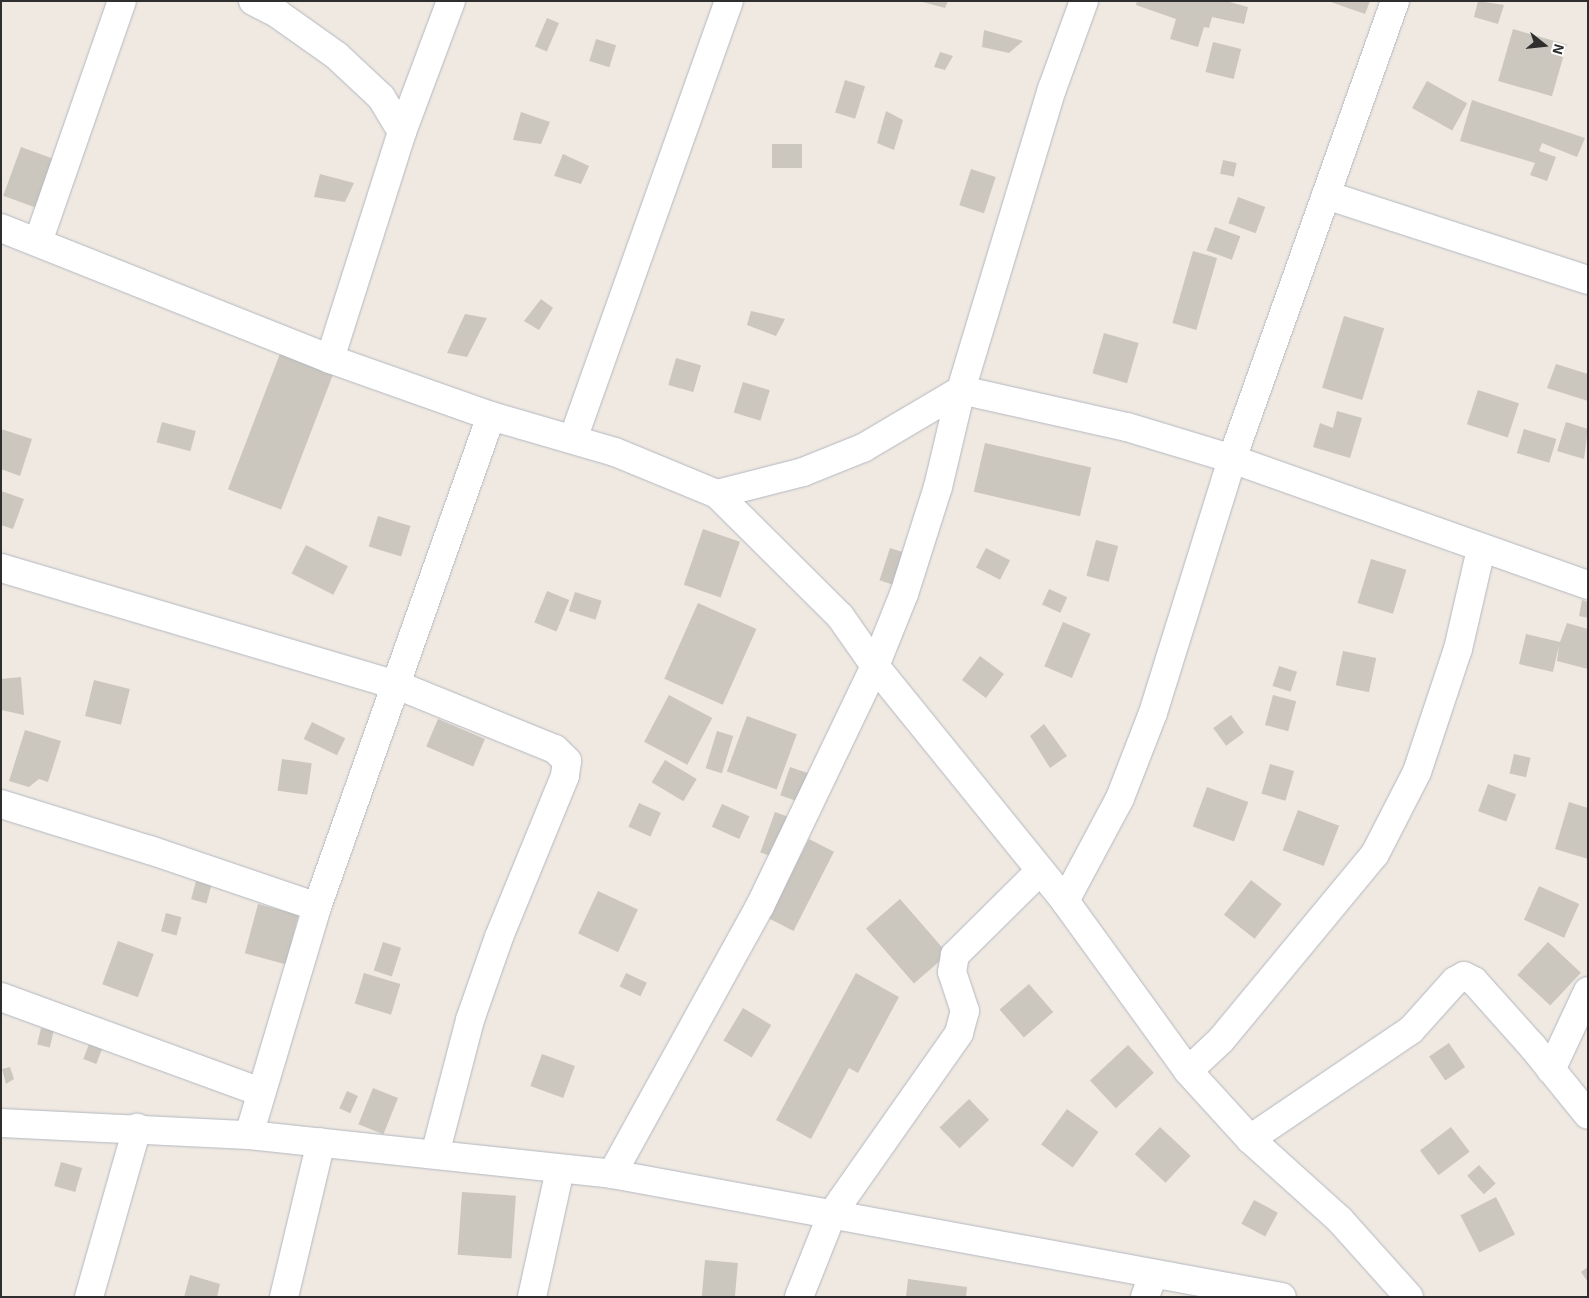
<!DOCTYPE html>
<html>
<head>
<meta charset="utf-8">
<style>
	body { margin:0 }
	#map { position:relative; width:1589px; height:1298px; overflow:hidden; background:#efe9e1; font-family:"Exo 2",sans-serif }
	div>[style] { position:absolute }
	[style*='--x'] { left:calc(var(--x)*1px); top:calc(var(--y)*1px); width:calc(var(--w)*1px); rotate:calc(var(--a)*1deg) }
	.building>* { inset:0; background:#cbc7bf; transform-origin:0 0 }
	.roads { filter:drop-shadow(0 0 1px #b4b7c1) drop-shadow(0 0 1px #b4b7c1) }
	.minor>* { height:28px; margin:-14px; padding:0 14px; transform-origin:14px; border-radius:14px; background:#fff }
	span { translate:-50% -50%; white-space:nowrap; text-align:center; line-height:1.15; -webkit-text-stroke:4.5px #fff; paint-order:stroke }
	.frame { position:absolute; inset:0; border:2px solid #2e2e2e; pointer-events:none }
	.north { position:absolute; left:1519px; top:20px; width:50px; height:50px; -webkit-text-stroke:4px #fff; paint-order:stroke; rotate:106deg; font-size:14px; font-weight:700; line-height:20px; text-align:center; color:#2e2e2e }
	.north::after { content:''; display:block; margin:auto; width:18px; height:22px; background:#2e2e2e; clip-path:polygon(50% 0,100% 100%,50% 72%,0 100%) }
</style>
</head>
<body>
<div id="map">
	<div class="building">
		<i style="clip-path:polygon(919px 1px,948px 1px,945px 8px)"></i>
		<i style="clip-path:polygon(1137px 1px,1226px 1px,1248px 7px,1244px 24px,1212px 17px,1209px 28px,1204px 27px,1198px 47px,1170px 39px,1176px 19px,1136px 5px)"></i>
		<i style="clip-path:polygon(1328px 1px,1370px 1px,1365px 14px)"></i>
		<i style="clip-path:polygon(1478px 1px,1504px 5px,1498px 24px,1474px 17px)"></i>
		<i style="left:547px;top:18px;width:13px;height:31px;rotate:23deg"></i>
		<i style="left:1513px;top:29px;width:56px;height:54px;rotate:16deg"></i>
		<i style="clip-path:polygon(984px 30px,1023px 41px,1009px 53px,982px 47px)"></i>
		<i style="left:596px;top:39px;width:21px;height:23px;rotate:17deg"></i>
		<i style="left:1213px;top:42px;width:29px;height:31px;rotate:14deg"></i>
		<i style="clip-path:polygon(940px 52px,953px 56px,945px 70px,934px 67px)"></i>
		<i style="left:845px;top:80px;width:21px;height:34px;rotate:17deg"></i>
		<i style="left:1427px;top:81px;width:46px;height:31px;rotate:29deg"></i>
		<i style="clip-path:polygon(1472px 100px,1585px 138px,1577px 157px,1542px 143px,1539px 151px,1556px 157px,1547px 181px,1530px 175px,1535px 163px,1460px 141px)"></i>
		<i style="clip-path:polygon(886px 111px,903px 120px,894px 150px,877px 143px)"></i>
		<i style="clip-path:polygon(521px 112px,550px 122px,541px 144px,513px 140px)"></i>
		<i style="left:772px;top:144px;width:30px;height:24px"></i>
		<i style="left:21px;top:147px;width:35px;height:52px;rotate:20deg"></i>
		<i style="clip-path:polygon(563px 154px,589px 166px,581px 184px,554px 176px)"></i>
		<i style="left:1223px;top:160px;width:14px;height:14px;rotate:12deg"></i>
		<i style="left:971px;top:169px;width:26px;height:38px;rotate:18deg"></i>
		<i style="clip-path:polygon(320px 174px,354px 183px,345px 202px,314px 197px)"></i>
		<i style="left:1238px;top:197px;width:29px;height:28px;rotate:20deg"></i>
		<i style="left:1215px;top:227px;width:27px;height:25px;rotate:20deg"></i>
		<i style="left:1193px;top:251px;width:25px;height:75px;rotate:16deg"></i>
		<i style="clip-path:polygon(541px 299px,553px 308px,539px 330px,524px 321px)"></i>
		<i style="clip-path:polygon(751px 311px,785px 319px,776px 336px,747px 325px)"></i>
		<i style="clip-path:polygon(465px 314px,487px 318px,467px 357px,447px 353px)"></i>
		<i style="left:1344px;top:316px;width:42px;height:75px;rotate:17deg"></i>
		<i style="left:1104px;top:333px;width:36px;height:42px;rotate:16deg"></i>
		<i style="left:281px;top:351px;width:57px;height:148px;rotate:21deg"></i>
		<i style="left:676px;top:358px;width:26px;height:28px;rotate:16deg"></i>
		<i style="clip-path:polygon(1556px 364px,1588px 374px,1588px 401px,1547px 388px)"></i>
		<i style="left:743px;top:382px;width:28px;height:32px;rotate:17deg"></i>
		<i style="left:1478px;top:390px;width:43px;height:36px;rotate:18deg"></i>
		<i style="clip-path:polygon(1337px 411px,1362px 418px,1350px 458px,1313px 447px,1320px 423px,1333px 428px)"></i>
		<i style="left:162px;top:422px;width:35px;height:21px;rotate:15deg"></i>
		<i style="clip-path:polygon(1566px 422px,1588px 429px,1584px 459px,1557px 451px)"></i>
		<i style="clip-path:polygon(1px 429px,32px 439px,20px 476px,1px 469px)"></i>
		<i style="left:1524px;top:429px;width:34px;height:25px;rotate:17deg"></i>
		<i style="left:985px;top:443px;width:109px;height:50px;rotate:13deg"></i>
		<i style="clip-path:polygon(1px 491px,24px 499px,13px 529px,1px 525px)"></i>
		<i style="left:378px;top:516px;width:34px;height:32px;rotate:17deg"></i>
		<i style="left:703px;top:529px;width:39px;height:59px;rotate:19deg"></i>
		<i style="left:1096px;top:540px;width:23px;height:37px;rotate:15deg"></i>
		<i style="left:306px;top:545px;width:47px;height:32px;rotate:27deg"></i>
		<i style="left:890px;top:548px;width:19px;height:34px;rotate:18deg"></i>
		<i style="left:986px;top:548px;width:27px;height:22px;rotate:27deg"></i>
		<i style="left:1371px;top:559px;width:37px;height:46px;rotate:17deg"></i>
		<i style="left:1049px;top:589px;width:20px;height:17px;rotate:24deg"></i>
		<i style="left:547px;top:591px;width:24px;height:34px;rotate:22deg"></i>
		<i style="left:575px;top:592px;width:28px;height:20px;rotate:18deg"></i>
		<i style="clip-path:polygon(1582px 600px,1588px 602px,1588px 618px,1579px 616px)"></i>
		<i style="left:698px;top:603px;width:64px;height:83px;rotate:24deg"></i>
		<i style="left:1063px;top:622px;width:30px;height:48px;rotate:23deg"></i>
		<i style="clip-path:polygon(1567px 623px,1588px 629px,1588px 669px,1557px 661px,1559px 645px,1553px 672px,1519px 664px,1526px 634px,1560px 642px)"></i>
		<i style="left:1343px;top:651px;width:34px;height:35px;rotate:12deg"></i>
		<i style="left:980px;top:656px;width:30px;height:30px;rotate:37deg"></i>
		<i style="left:1279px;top:666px;width:19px;height:21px;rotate:18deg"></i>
		<i style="clip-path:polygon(21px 677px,24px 715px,1px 710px,1px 679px)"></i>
		<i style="left:94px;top:680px;width:37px;height:37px;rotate:14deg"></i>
		<i style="left:669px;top:695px;width:49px;height:53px;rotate:28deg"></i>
		<i style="left:1273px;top:695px;width:24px;height:31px;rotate:15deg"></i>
		<i style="left:1231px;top:715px;width:22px;height:22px;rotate:54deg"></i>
		<i style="left:747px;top:716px;width:53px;height:59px;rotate:20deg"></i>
		<i style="left:438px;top:719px;width:51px;height:30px;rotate:23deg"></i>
		<i style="left:312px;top:722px;width:37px;height:19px;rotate:26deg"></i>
		<i style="clip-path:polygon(1044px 724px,1067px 756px,1050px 768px,1030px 736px)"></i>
		<i style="clip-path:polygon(25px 730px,61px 741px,48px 782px,39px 779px,29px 787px,9px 781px)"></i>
		<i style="left:717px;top:731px;width:17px;height:39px;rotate:17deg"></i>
		<i style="left:1514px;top:754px;width:17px;height:20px;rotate:13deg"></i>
		<i style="left:282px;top:759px;width:30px;height:32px;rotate:8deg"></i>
		<i style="left:665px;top:760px;width:37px;height:26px;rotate:31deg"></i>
		<i style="left:1270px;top:764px;width:25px;height:31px;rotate:16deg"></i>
		<i style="left:790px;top:767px;width:21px;height:30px;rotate:19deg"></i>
		<i style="left:1488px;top:784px;width:30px;height:29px;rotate:20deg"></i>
		<i style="left:1207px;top:787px;width:44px;height:42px;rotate:20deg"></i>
		<i style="clip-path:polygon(1569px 802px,1588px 808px,1588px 859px,1555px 849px)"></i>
		<i style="left:639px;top:803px;width:24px;height:26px;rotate:24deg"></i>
		<i style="left:722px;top:804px;width:30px;height:25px;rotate:24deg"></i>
		<i style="left:1298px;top:810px;width:44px;height:43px;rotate:21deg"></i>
		<i style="left:775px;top:812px;width:20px;height:43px;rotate:20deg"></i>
		<i style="left:809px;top:839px;width:28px;height:89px;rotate:27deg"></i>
		<i style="left:1251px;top:880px;width:39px;height:44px;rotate:38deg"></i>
		<i style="left:196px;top:881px;width:16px;height:19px;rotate:15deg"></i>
		<i style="left:1539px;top:886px;width:44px;height:37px;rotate:24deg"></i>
		<i style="left:598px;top:891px;width:44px;height:47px;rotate:25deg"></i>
		<i style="left:900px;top:899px;width:73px;height:45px;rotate:49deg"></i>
		<i style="left:258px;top:904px;width:42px;height:51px;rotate:15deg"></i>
		<i style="left:166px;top:913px;width:16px;height:19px;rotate:15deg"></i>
		<i style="left:118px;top:941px;width:38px;height:46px;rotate:20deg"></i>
		<i style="left:383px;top:942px;width:19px;height:30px;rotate:18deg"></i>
		<i style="left:1548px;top:942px;width:45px;height:45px;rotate:43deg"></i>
		<i style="left:364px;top:973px;width:38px;height:32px;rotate:17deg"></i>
		<i style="left:626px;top:973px;width:23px;height:15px;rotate:25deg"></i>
		<i style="clip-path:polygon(856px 973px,899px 997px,858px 1073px,849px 1068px,811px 1139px,776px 1120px)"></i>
		<i style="left:1029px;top:984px;width:37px;height:39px;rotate:49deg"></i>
		<i style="left:743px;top:1008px;width:33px;height:38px;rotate:31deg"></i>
		<i style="left:41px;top:1028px;width:13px;height:17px;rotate:13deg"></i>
		<i style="left:1449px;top:1043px;width:29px;height:24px;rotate:56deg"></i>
		<i style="left:89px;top:1044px;width:14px;height:16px;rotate:21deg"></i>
		<i style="left:1128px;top:1045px;width:38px;height:52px;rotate:47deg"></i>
		<i style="left:542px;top:1054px;width:35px;height:34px;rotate:20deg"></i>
		<i style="clip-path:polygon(10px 1067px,14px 1079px,6px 1084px,2px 1069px)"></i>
		<i style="left:373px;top:1088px;width:27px;height:39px;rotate:22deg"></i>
		<i style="left:347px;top:1091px;width:12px;height:19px;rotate:24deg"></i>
		<i style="left:969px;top:1099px;width:29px;height:41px;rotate:46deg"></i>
		<i style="left:1067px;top:1109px;width:39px;height:44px;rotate:36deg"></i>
		<i style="left:1160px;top:1127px;width:42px;height:37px;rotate:43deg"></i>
		<i style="left:1451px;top:1127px;width:31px;height:39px;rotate:53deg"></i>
		<i style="left:61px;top:1162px;width:22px;height:25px;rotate:16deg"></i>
		<i style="left:1479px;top:1165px;width:25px;height:16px;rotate:48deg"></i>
		<i style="left:462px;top:1192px;width:54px;height:63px;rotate:4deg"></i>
		<i style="left:1496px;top:1197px;width:42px;height:40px;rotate:63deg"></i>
		<i style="left:1254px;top:1200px;width:27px;height:27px;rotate:28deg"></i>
		<i style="left:705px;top:1260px;width:33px;height:37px;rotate:5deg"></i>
		<i style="clip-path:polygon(1588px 1267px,1588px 1282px,1581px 1272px)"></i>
		<i style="clip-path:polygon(190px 1275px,220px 1284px,217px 1297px,184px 1297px)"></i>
		<i style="clip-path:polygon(908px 1279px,967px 1287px,966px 1297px,906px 1297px)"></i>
	</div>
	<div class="roads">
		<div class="minor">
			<i style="--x:253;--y:1;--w:28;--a:27"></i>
			<i style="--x:278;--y:14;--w:72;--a:35.4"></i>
			<i style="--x:337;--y:56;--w:60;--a:43"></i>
			<i style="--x:381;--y:97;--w:41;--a:59"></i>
			<i style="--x:1326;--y:195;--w:275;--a:18"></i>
			<i style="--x:1;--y:228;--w:354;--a:21.7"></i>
			<i style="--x:330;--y:359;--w:171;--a:19.5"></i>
			<i style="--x:491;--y:416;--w:129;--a:16.2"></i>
			<i style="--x:615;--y:452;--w:110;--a:22.4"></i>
			<i style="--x:717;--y:494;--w:173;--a:44.8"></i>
			<i style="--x:840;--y:616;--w:61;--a:55"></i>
			<i style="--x:875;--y:666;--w:302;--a:51"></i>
			<i style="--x:1065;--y:901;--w:210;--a:54.1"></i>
			<i style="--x:1188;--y:1071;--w:92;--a:47.6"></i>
			<i style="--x:1250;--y:1139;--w:121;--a:42"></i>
			<i style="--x:1340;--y:1220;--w:103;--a:48.1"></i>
			<i style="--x:38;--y:242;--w:255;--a:-70.8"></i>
			<i style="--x:330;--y:359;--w:238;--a:-72.4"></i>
			<i style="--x:402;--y:132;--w:140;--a:-69.5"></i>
			<i style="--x:573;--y:439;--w:465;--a:-70.4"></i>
			<i style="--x:717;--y:494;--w:89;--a:-14.3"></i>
			<i style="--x:803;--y:472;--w:65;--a:-21.8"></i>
			<i style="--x:863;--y:448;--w:114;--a:-30.6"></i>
			<i style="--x:961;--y:390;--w:170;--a:12.6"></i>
			<i style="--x:1127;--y:427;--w:110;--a:16.9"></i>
			<i style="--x:1232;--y:459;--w:378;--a:19.5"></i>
			<i style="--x:1;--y:568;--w:413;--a:16.5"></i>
			<i style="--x:397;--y:685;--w:170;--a:22.1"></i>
			<i style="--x:555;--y:749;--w:17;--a:45"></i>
			<i style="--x:567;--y:761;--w:15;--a:98"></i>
			<i style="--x:565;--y:776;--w:174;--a:112.3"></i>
			<i style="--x:499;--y:937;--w:88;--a:109.3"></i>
			<i style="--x:470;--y:1020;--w:138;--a:104.6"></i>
			<i style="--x:1;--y:804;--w:156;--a:17.2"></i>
			<i style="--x:150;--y:850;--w:176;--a:18.8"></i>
			<i style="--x:1065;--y:901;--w:117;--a:-61.9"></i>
			<i style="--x:1120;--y:798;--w:91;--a:-68.8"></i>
			<i style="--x:1153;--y:713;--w:266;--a:-72.7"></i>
			<i style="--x:1232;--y:459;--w:486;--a:-70.4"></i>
			<i style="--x:1;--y:997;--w:276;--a:20.1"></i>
			<i style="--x:1551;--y:1070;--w:87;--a:-64.9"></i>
			<i style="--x:1188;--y:1071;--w:45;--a:-43.2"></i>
			<i style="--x:1221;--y:1040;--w:241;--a:-50.4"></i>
			<i style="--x:1375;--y:854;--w:92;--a:-62.9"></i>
			<i style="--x:1417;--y:772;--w:130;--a:-71.6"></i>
			<i style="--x:1458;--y:649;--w:103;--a:-77"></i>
			<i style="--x:1;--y:1123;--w:248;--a:2.8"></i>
			<i style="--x:249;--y:1135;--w:365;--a:6.1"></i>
			<i style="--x:612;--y:1174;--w:681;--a:10.4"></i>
			<i style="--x:249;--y:1135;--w:238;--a:-73.4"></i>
			<i style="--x:317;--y:907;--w:521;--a:-70.49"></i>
			<i style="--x:1250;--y:1139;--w:194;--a:-34.1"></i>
			<i style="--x:1411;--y:1030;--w:66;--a:-48.1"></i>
			<i style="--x:1455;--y:981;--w:10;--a:-29"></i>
			<i style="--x:1464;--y:976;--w:11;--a:27"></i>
			<i style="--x:1474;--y:981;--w:89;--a:48.2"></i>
			<i style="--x:1533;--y:1047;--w:87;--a:51"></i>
			<i style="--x:612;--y:1174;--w:306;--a:-61.1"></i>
			<i style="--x:760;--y:906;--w:266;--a:-64.4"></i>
			<i style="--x:875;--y:666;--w:78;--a:-68.1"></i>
			<i style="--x:904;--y:594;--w:112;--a:-72.4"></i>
			<i style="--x:938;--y:487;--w:100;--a:-76.7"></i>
			<i style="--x:961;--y:390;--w:314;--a:-73.2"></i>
			<i style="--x:1052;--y:89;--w:94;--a:-70"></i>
			<i style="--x:89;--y:1297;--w:176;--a:-74.1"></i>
			<i style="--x:284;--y:1297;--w:159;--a:-76.6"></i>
			<i style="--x:532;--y:1297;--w:130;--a:-77.6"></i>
			<i style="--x:799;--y:1297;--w:89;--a:-68.3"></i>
			<i style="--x:832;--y:1214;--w:221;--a:-54.9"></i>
			<i style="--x:959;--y:1033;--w:23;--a:-75"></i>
			<i style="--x:965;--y:1011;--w:41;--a:-108.4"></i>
			<i style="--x:952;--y:972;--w:17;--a:-80"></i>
			<i style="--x:955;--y:955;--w:120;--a:-44.7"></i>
			<i style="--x:1145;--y:1297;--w:23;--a:-70"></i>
		</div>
	</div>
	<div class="frame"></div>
	<div class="north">N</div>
</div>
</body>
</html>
